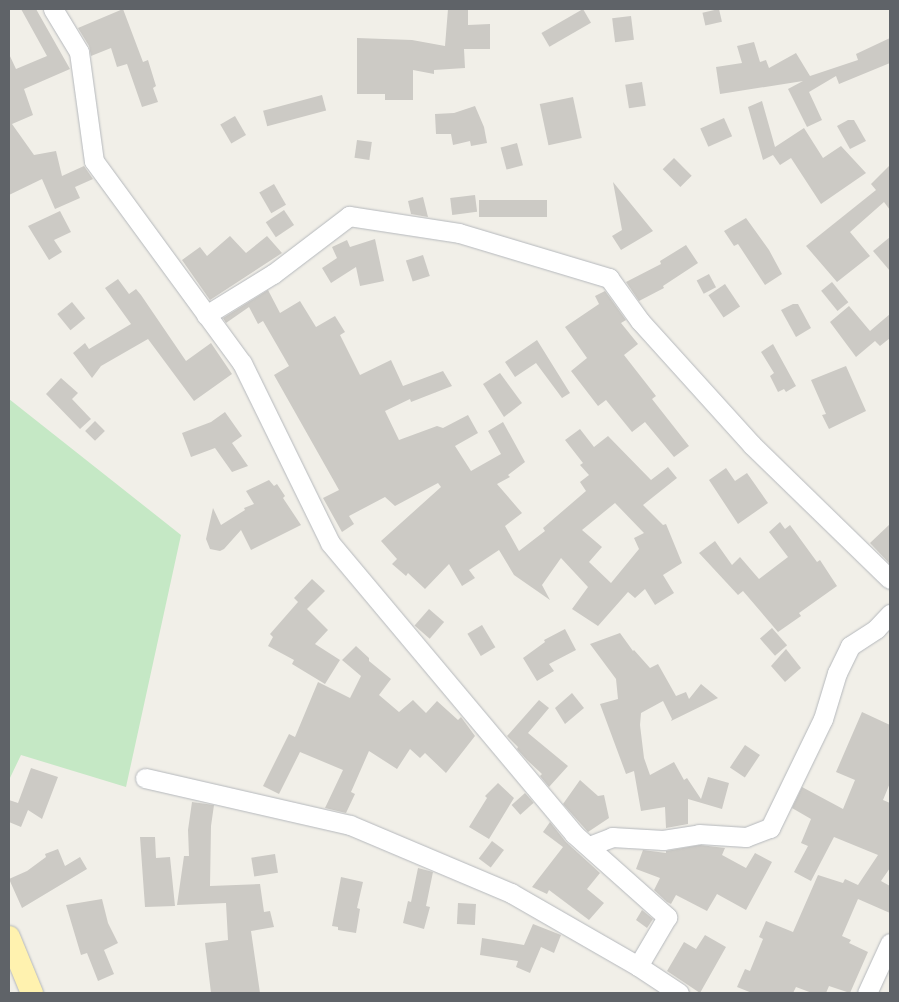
<!DOCTYPE html>
<html>
<head>
<meta charset="utf-8">
<style>
	body { margin:0 }
	#map { position:relative; width:899px; height:1002px; overflow:hidden; background:#f1efe8; font-family:Signika,sans-serif }
	div>[style] { position:absolute }
	[style*='--x'] { left:calc(var(--x)*1px); top:calc(var(--y)*1px); width:calc(var(--w)*1px); rotate:calc(var(--a)*1deg) }
	.green>* { inset:0; background:#c5e8c5 }
	.building>* { inset:0; background:#cccac5; transform-origin:0 0 }
	.roads { filter:drop-shadow(0 0 1px #b5b8bc) drop-shadow(0 0 1px #b5b8bc) }
	.minor>* { height:19px; margin:-9.5px; padding:0 9.5px; transform-origin:9.5px; border-radius:9.5px; background:#fff }
	.major>* { height:22px; margin:-11px; padding:0 11px; transform-origin:11px; border-radius:11px; background:#fff2af }
	span { translate:-50% -50%; white-space:nowrap; text-align:center; line-height:1.15; -webkit-text-stroke:5px #fff; paint-order:stroke }
	.frame { position:absolute; inset:0; border:10px solid #5f6368; pointer-events:none }
</style>
</head>
<body>
<div id="map">
	<div class="green">
		<i style="clip-path:polygon(9px 399px,181px 535px,126px 787px,21px 755px,9px 780px)"></i>
	</div>
	<div class="building">
		<i style="clip-path:polygon(21px 9px,36px 9px,70px 69px,24px 89px,33px 115px,12px 124px,34px 155px,56px 151px,62px 176px,84px 166px,93px 179px,75px 187px,80px 198px,55px 209px,42px 179px,9px 195px,9px 54px,16px 69px,47px 56px)"></i>
		<i style="clip-path:polygon(123px 9px,143px 62px,148px 60px,156px 86px,153px 88px,158px 102px,142px 107px,127px 64px,117px 67px,111px 48px,91px 56px,89px 46px,78px 28px)"></i>
		<i style="clip-path:polygon(448px 9px,468px 9px,468px 25px,490px 24px,490px 49px,464px 49px,465px 68px,434px 70px,434px 74px,413px 70px,413px 100px,385px 100px,385px 94px,357px 94px,357px 38px,412px 40px,445px 46px)"></i>
		<i style="left:583px;top:9px;width:16px;height:48px;rotate:60deg"></i>
		<i style="left:719px;top:9px;width:13px;height:17px;rotate:77deg"></i>
		<i style="left:631px;top:16px;width:24px;height:19px;rotate:83deg"></i>
		<i style="clip-path:polygon(890px 38px,890px 63px,839px 84px,836px 76px,809px 92px,822px 120px,807px 127px,788px 89px,803px 81px,720px 94px,716px 67px,742px 63px,737px 46px,754px 42px,760px 62px,766px 60px,769px 68px,796px 53px,810px 76px,858px 60px,856px 54px)"></i>
		<i style="left:642px;top:82px;width:24px;height:17px;rotate:81deg"></i>
		<i style="left:322px;top:95px;width:16px;height:61px;rotate:75deg"></i>
		<i style="left:573px;top:97px;width:42px;height:34px;rotate:78deg"></i>
		<i style="clip-path:polygon(762px 101px,775px 147px,804px 128px,823px 158px,841px 146px,866px 173px,821px 204px,791px 158px,780px 165px,773px 155px,763px 160px,748px 107px)"></i>
		<i style="clip-path:polygon(475px 106px,484px 127px,487px 143px,471px 146px,470px 141px,453px 145px,451px 134px,436px 134px,435px 114px,454px 113px)"></i>
		<i style="left:235px;top:116px;width:22px;height:17px;rotate:60deg"></i>
		<i style="left:724px;top:118px;width:20px;height:26px;rotate:66deg"></i>
		<i style="clip-path:polygon(848px 120px,854px 120px,866px 141px,850px 149px,837px 126px)"></i>
		<i style="left:357px;top:140px;width:15px;height:18px;rotate:8deg"></i>
		<i style="left:517px;top:143px;width:23px;height:17px;rotate:75deg"></i>
		<i style="left:674px;top:158px;width:25px;height:16px;rotate:45deg"></i>
		<i style="clip-path:polygon(890px 165px,890px 210px,884px 202px,850px 232px,870px 256px,837px 282px,806px 246px,876px 190px,871px 184px)"></i>
		<i style="clip-path:polygon(613px 182px,653px 231px,621px 250px,612px 236px,622px 230px)"></i>
		<i style="left:274px;top:184px;width:24px;height:17px;rotate:60deg"></i>
		<i style="left:475px;top:195px;width:17px;height:25px;rotate:83deg"></i>
		<i style="clip-path:polygon(423px 197px,428px 217px,411px 214px,408px 201px)"></i>
		<i style="left:547px;top:200px;width:17px;height:68px;rotate:90deg"></i>
		<i style="left:284px;top:210px;width:18px;height:22px;rotate:56deg"></i>
		<i style="clip-path:polygon(60px 211px,71px 232px,54px 240px,62px 252px,49px 260px,28px 226px)"></i>
		<i style="clip-path:polygon(746px 218px,769px 250px,782px 274px,765px 285px,738px 244px,734px 246px,724px 231px)"></i>
		<i style="clip-path:polygon(230px 236px,246px 253px,267px 236px,282px 253px,210px 300px,182px 260px,200px 247px,207px 256px)"></i>
		<i style="clip-path:polygon(890px 237px,890px 271px,873px 251px)"></i>
		<i style="clip-path:polygon(375px 239px,384px 281px,360px 286px,356px 267px,331px 283px,322px 268px,337px 258px,332px 247px,347px 240px,350px 247px)"></i>
		<i style="clip-path:polygon(686px 245px,698px 263px,663px 286px,664px 288px,639px 301px,626px 282px,661px 264px,660px 261px)"></i>
		<i style="left:423px;top:255px;width:22px;height:18px;rotate:72deg"></i>
		<i style="left:709px;top:274px;width:15px;height:14px;rotate:62deg"></i>
		<i style="clip-path:polygon(118px 279px,129px 294px,136px 289px,141px 295px,186px 361px,211px 343px,232px 374px,194px 401px,148px 339px,101px 366px,92px 378px,73px 353px,85px 343px,89px 349px,131px 324px,105px 288px)"></i>
		<i style="left:832px;top:282px;width:26px;height:14px;rotate:51deg"></i>
		<i style="left:725px;top:284px;width:27px;height:20px;rotate:56deg"></i>
		<i style="clip-path:polygon(evenodd,268px 290px,280px 313px,300px 301px,316px 327px,335px 316px,345px 332px,340px 335px,360px 375px,391px 360px,403px 386px,443px 371px,452px 386px,411px 402px,410px 399px,385px 411px,399px 440px,437px 426px,443px 428px,468px 415px,478px 433px,455px 446px,471px 471px,501px 454px,488px 431px,503px 422px,525px 462px,508px 475px,510px 477px,497px 484px,522px 513px,505px 526px,519px 551px,545px 531px,543px 528px,586px 491px,580px 482px,589px 475px,580px 465px,583px 463px,565px 440px,580px 429px,594px 447px,608px 436px,651px 480px,668px 467px,677px 478px,643px 505px,663px 525px,666px 524px,682px 563px,663px 575px,674px 593px,655px 605px,645px 589px,635px 598px,628px 592px,598px 626px,572px 609px,588px 587px,561px 558px,542px 585px,550px 600px,514px 575px,499px 550px,469px 570px,475px 578px,462px 586px,449px 564px,425px 589px,408px 573px,406px 576px,392px 564px,397px 559px,381px 541px,441px 487px,438px 483px,395px 506px,385px 497px,349px 516px,354px 524px,342px 532px,323px 498px,339px 490px,274px 375px,289px 366px,263px 321px,258px 324px,249px 307px,226px 323px,223px 318px,268px 290px,615px 503px,644px 533px,634px 538px,639px 549px,611px 583px,589px 562px,602px 547px,582px 530px,615px 503px)"></i>
		<i style="clip-path:polygon(605px 291px,626px 320px,621px 323px,638px 344px,624px 355px,656px 396px,652px 399px,689px 446px,674px 457px,645px 422px,632px 432px,606px 400px,598px 406px,571px 371px,587px 358px,565px 327px,599px 304px,595px 296px)"></i>
		<i style="left:72px;top:302px;width:21px;height:19px;rotate:51deg"></i>
		<i style="clip-path:polygon(793px 304px,798px 304px,811px 328px,796px 337px,781px 310px)"></i>
		<i style="clip-path:polygon(849px 306px,870px 331px,890px 314px,890px 338px,880px 346px,875px 341px,856px 357px,830px 322px)"></i>
		<i style="clip-path:polygon(537px 340px,570px 393px,562px 398px,536px 363px,515px 377px,505px 362px)"></i>
		<i style="clip-path:polygon(773px 344px,796px 386px,786px 392px,784px 389px,778px 392px,770px 376px,774px 373px,761px 352px)"></i>
		<i style="clip-path:polygon(846px 366px,866px 411px,829px 429px,822px 415px,826px 414px,811px 380px)"></i>
		<i style="clip-path:polygon(500px 373px,522px 403px,504px 417px,483px 384px)"></i>
		<i style="clip-path:polygon(61px 378px,78px 393px,72px 399px,91px 419px,80px 429px,46px 394px)"></i>
		<i style="clip-path:polygon(225px 412px,242px 436px,232px 443px,248px 466px,232px 472px,215px 448px,191px 457px,182px 433px,211px 422px)"></i>
		<i style="left:95px;top:421px;width:14px;height:14px;rotate:45deg"></i>
		<i style="clip-path:polygon(726px 468px,735px 481px,747px 473px,768px 503px,738px 524px,709px 480px)"></i>
		<i style="clip-path:polygon(269px 480px,274px 486px,277px 484px,285px 496px,283px 498px,301px 525px,251px 550px,241px 530px,224px 549px,220px 551px,210px 549px,206px 539px,213px 508px,221px 525px,245px 510px,244px 508px,254px 504px,246px 491px)"></i>
		<i style="clip-path:polygon(780px 522px,785px 529px,790px 525px,817px 562px,820px 560px,837px 586px,799px 613px,801px 616px,778px 632px,743px 591px,738px 595px,699px 553px,715px 541px,732px 565px,740px 557px,759px 579px,788px 557px,769px 532px)"></i>
		<i style="clip-path:polygon(890px 524px,890px 564px,870px 543px)"></i>
		<i style="clip-path:polygon(312px 579px,325px 591px,307px 609px,328px 630px,315px 644px,340px 660px,325px 684px,292px 664px,294px 660px,268px 646px,273px 637px,270px 634px,298px 602px,294px 598px)"></i>
		<i style="left:429px;top:609px;width:20px;height:22px;rotate:41deg"></i>
		<i style="left:482px;top:625px;width:26px;height:17px;rotate:59deg"></i>
		<i style="left:772px;top:628px;width:23px;height:16px;rotate:49deg"></i>
		<i style="clip-path:polygon(565px 629px,576px 650px,549px 664px,554px 671px,537px 681px,523px 658px,545px 642px,544px 640px)"></i>
		<i style="clip-path:polygon(620px 633px,633px 651px,634px 650px,650px 668px,658px 664px,676px 696px,686px 692px,689px 699px,701px 684px,718px 698px,671px 721px,672px 719px,663px 701px,641px 713px,640px 725px,644px 758px,650px 775px,674px 762px,684px 780px,687px 778px,701px 799px,708px 777px,729px 783px,722px 809px,688px 799px,688px 824px,666px 828px,665px 807px,641px 811px,634px 771px,626px 774px,600px 704px,618px 699px,616px 679px,590px 644px)"></i>
		<i style="clip-path:polygon(356px 646px,369px 658px,369px 661px,391px 679px,379px 695px,399px 712px,413px 700px,426px 713px,437px 701px,458px 720px,461px 717px,475px 736px,446px 773px,425px 753px,420px 758px,410px 749px,397px 769px,369px 751px,351px 792px,355px 794px,346px 813px,325px 808px,343px 770px,300px 752px,279px 794px,263px 786px,289px 734px,295px 737px,318px 682px,350px 698px,361px 676px,342px 660px)"></i>
		<i style="clip-path:polygon(786px 649px,801px 668px,785px 682px,771px 666px)"></i>
		<i style="clip-path:polygon(572px 693px,584px 708px,565px 724px,555px 708px)"></i>
		<i style="clip-path:polygon(539px 700px,549px 708px,528px 733px,568px 766px,549px 787px,540px 776px,542px 774px,527px 760px,517px 749px,518px 747px,507px 736px)"></i>
		<i style="clip-path:polygon(862px 712px,890px 725px,890px 783px,883px 800px,890px 803px,890px 868px,881px 881px,890px 886px,890px 913px,858px 899px,842px 936px,851px 940px,849px 943px,868px 952px,850px 993px,829px 986px,826px 993px,812px 993px,796px 987px,793px 993px,752px 993px,737px 987px,745px 969px,750px 971px,763px 939px,759px 937px,766px 921px,793px 932px,818px 875px,843px 883px,845px 879px,858px 885px,878px 855px,834px 837px,811px 881px,794px 872px,808px 846px,801px 843px,811px 819px,792px 808px,802px 787px,843px 809px,855px 780px,836px 772px)"></i>
		<i style="left:745px;top:745px;width:18px;height:27px;rotate:34deg"></i>
		<i style="clip-path:polygon(31px 768px,58px 777px,42px 819px,28px 810px,21px 827px,9px 822px,9px 800px,18px 803px)"></i>
		<i style="clip-path:polygon(580px 780px,598px 796px,604px 795px,609px 818px,588px 832px,563px 804px)"></i>
		<i style="clip-path:polygon(498px 783px,514px 798px,489px 839px,469px 827px,487px 798px,485px 796px)"></i>
		<i style="left:525px;top:793px;width:13px;height:18px;rotate:48deg"></i>
		<i style="clip-path:polygon(192px 802px,214px 805px,211px 826px,210px 886px,260px 884px,264px 912px,270px 911px,274px 927px,251px 931px,260px 993px,211px 993px,205px 943px,228px 940px,226px 903px,177px 905px,184px 856px,189px 856px,188px 830px)"></i>
		<i style="clip-path:polygon(550px 822px,566px 842px,600px 873px,587px 889px,604px 903px,589px 920px,549px 890px,547px 894px,532px 887px,563px 847px,543px 832px)"></i>
		<i style="clip-path:polygon(140px 837px,155px 837px,156px 858px,170px 857px,175px 906px,145px 907px)"></i>
		<i style="left:492px;top:841px;width:15px;height:22px;rotate:37deg"></i>
		<i style="clip-path:polygon(700px 845px,725px 848px,722px 855px,746px 868px,755px 853px,772px 862px,746px 910px,717px 894px,707px 911px,676px 895px,671px 904px,667px 902px,654px 890px,660px 878px,636px 869px,643px 850px,666px 853px,666px 851px)"></i>
		<i style="clip-path:polygon(58px 849px,65px 866px,80px 857px,87px 869px,22px 908px,9px 879px,27px 871px,46px 857px,45px 854px)"></i>
		<i style="left:275px;top:854px;width:19px;height:24px;rotate:81deg"></i>
		<i style="clip-path:polygon(418px 868px,433px 872px,426px 906px,430px 907px,424px 929px,403px 923px,408px 901px,411px 902px)"></i>
		<i style="clip-path:polygon(341px 877px,363px 882px,357px 908px,360px 909px,356px 933px,338px 930px,338px 927px,332px 926px)"></i>
		<i style="clip-path:polygon(102px 899px,108px 923px,118px 943px,104px 950px,114px 974px,98px 981px,87px 953px,81px 955px,66px 905px)"></i>
		<i style="left:458px;top:903px;width:18px;height:21px;rotate:3deg"></i>
		<i style="clip-path:polygon(642px 910px,653px 919px,647px 928px,636px 920px)"></i>
		<i style="clip-path:polygon(533px 924px,561px 935px,554px 953px,541px 947px,530px 973px,516px 967px,518px 961px,480px 955px,482px 938px,524px 945px)"></i>
		<i style="clip-path:polygon(705px 935px,726px 947px,700px 993px,667px 971px,684px 942px,696px 949px)"></i>
	</div>
	<div class="roads">
		<div class="minor">
			<i style="--x:53;--y:9;--w:50;--a:58.8"></i>
			<i style="--x:79;--y:52;--w:110;--a:82.2"></i>
			<i style="--x:94;--y:161;--w:250;--a:53.8"></i>
			<i style="--x:242;--y:363;--w:200;--a:63.9"></i>
			<i style="--x:330;--y:543;--w:380;--a:50"></i>
			<i style="--x:574;--y:834;--w:125;--a:41.7"></i>
			<i style="--x:667;--y:917;--w:57;--a:120.6"></i>
			<i style="--x:638;--y:966;--w:49;--a:33.4"></i>
			<i style="--x:206;--y:315;--w:79;--a:-31.5"></i>
			<i style="--x:273;--y:274;--w:96;--a:-37.3"></i>
			<i style="--x:349;--y:216;--w:111;--a:8.8"></i>
			<i style="--x:459;--y:233;--w:157;--a:16.7"></i>
			<i style="--x:609;--y:278;--w:53;--a:54.2"></i>
			<i style="--x:640;--y:321;--w:167;--a:47.9"></i>
			<i style="--x:752;--y:445;--w:192;--a:44.2"></i>
			<i style="--x:145;--y:778;--w:210;--a:12.9"></i>
			<i style="--x:350;--y:825;--w:175;--a:22.9"></i>
			<i style="--x:511;--y:893;--w:146;--a:29.9"></i>
			<i style="--x:589;--y:846;--w:25;--a:-21"></i>
			<i style="--x:612;--y:837;--w:51;--a:3.4"></i>
			<i style="--x:663;--y:840;--w:36;--a:-9"></i>
			<i style="--x:699;--y:834;--w:47;--a:3.7"></i>
			<i style="--x:746;--y:837;--w:26;--a:-21"></i>
			<i style="--x:770;--y:828;--w:121;--a:-64.1"></i>
			<i style="--x:823;--y:719;--w:48;--a:-73.1"></i>
			<i style="--x:837;--y:673;--w:30;--a:-64"></i>
			<i style="--x:850;--y:646;--w:31;--a:-33"></i>
			<i style="--x:876;--y:629;--w:21;--a:-47"></i>
			<i style="--x:867;--y:993;--w:55;--a:-65.3"></i>
		</div>
		<div class="major">
			<i style="--x:9;--y:937;--w:61;--a:67.7"></i>
		</div>
	</div>
	<div class="frame"></div>
</div>
</body>
</html>
